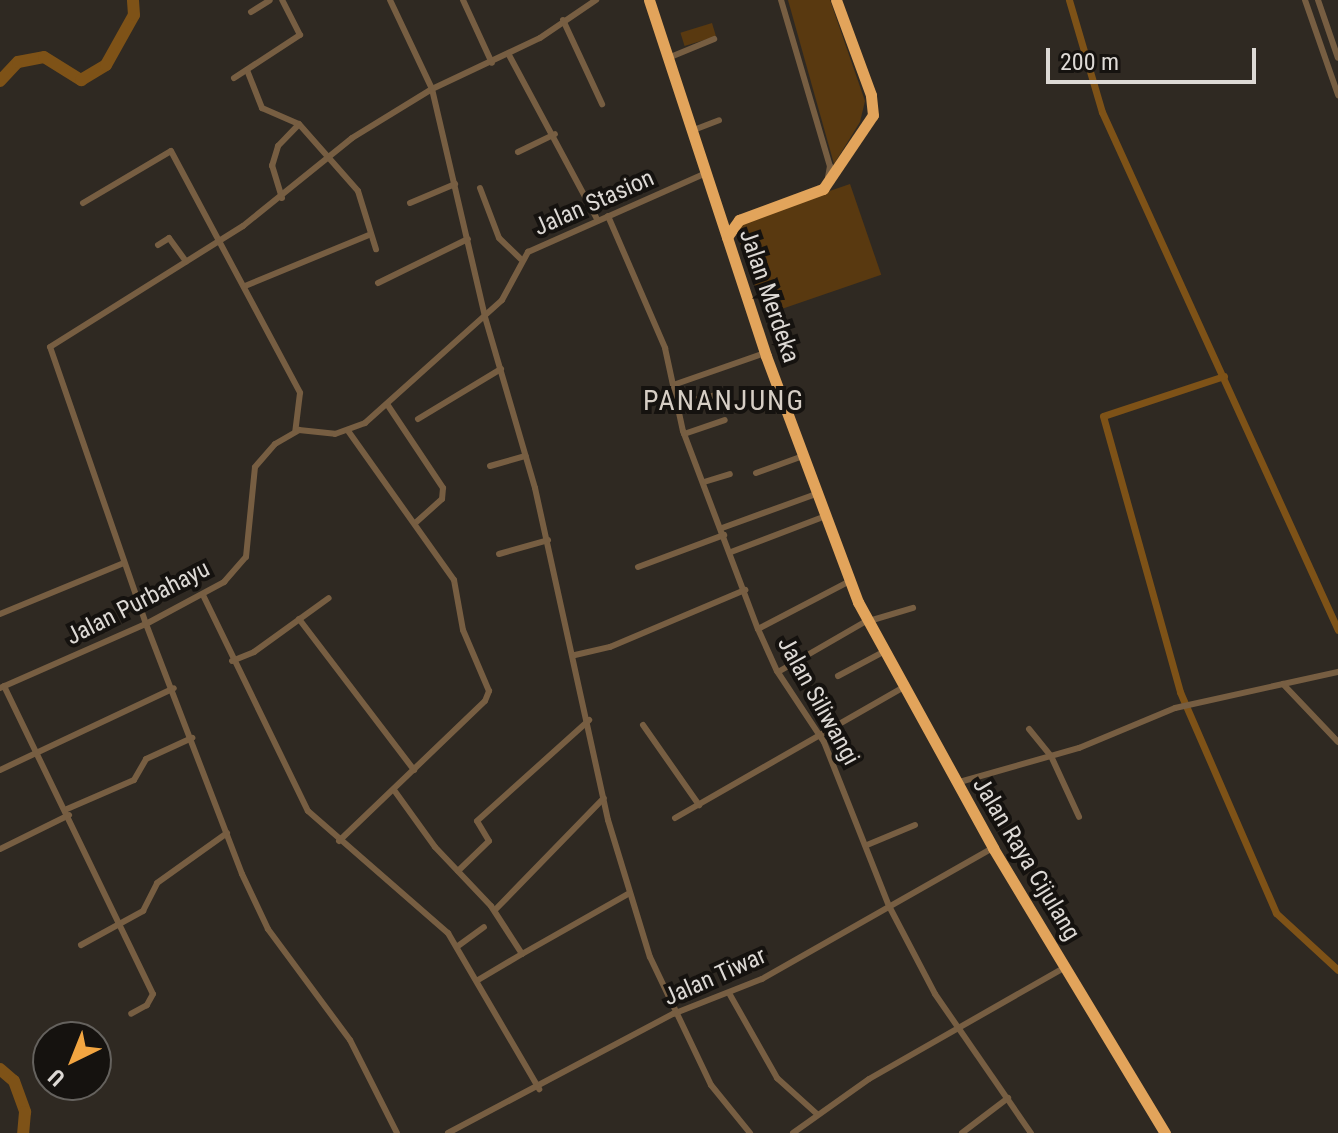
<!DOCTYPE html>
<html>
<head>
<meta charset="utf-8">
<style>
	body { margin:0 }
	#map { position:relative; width:1338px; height:1133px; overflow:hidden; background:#2f2922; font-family:"Roboto Condensed",sans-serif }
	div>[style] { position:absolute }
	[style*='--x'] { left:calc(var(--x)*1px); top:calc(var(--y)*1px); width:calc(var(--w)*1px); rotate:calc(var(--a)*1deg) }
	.green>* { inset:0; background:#593910; transform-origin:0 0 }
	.canal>* { height:7px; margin:-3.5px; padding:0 3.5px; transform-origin:3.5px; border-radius:3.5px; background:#7e5217 }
	.river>* { height:12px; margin:-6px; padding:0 6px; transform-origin:6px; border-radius:6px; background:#7e5217 }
	.street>* { height:6px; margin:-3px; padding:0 3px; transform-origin:3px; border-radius:3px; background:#775e42 }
	.highway>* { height:11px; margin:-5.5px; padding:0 5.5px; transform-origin:5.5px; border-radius:5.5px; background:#e2a45b }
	span { translate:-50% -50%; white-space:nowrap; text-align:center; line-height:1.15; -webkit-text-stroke:8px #15120f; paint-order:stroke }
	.street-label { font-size:24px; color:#ddd9d5 }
	.quarter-label { font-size:28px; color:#d6cec5; letter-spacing:2px }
	.north { position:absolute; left:32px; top:1021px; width:80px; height:80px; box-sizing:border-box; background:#15120f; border:2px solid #65625e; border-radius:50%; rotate:223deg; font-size:22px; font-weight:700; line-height:32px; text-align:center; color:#ddd9d5 }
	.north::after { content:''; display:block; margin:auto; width:28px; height:36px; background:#f2a541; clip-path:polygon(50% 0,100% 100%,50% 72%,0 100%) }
	.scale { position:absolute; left:1046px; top:48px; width:210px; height:36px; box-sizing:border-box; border:4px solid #ddd9d5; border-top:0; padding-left:10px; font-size:24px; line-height:28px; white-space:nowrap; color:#ddd9d5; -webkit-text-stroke:6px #15120f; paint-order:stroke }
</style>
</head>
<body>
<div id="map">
	<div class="green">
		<i style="clip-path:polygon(788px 0,830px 0,865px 101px,860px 122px,834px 164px)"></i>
		<i style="left:712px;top:23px;width:14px;height:33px;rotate:73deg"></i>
		<i style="left:850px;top:184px;width:96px;height:123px;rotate:71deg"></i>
	</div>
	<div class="canal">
		<i style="--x:1069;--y:0;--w:117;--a:73.6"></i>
		<i style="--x:1102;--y:112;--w:569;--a:65.51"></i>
		<i style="--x:1224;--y:376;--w:127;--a:161.7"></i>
		<i style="--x:1103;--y:416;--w:287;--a:74.4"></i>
		<i style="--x:1180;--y:692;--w:241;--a:66.5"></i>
		<i style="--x:1276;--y:913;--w:84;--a:42.6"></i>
	</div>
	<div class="river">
		<i style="--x:0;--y:81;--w:26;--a:-47"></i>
		<i style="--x:18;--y:62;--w:26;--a:-11"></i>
		<i style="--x:44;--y:57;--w:44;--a:31.9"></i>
		<i style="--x:81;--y:80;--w:29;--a:-31"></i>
		<i style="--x:106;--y:65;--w:57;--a:-60.8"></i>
		<i style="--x:134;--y:15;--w:15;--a:-94"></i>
		<i style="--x:0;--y:1069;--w:18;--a:41"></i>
		<i style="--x:14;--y:1081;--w:33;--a:70"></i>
		<i style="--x:25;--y:1112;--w:21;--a:95"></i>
	</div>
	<div class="street">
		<i style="--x:390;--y:0;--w:98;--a:64.7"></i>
		<i style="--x:432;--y:89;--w:234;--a:76.9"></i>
		<i style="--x:485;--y:317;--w:178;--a:73.7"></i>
		<i style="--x:535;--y:488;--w:340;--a:77.6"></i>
		<i style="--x:608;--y:820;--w:143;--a:73"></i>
		<i style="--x:650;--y:957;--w:142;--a:64.5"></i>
		<i style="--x:711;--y:1085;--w:62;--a:50.9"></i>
		<i style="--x:463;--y:0;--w:69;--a:65.3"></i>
		<i style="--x:781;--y:0;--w:173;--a:73.6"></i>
		<i style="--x:830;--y:166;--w:11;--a:100"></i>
		<i style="--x:1305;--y:0;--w:101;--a:70.8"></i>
		<i style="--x:1318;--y:0;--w:61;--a:71"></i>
		<i style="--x:251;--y:12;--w:22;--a:-32"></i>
		<i style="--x:563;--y:20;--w:93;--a:65.1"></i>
		<i style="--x:509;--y:55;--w:188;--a:61.8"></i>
		<i style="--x:668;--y:58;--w:50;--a:-22.4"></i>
		<i style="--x:247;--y:70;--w:41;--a:68.5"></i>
		<i style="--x:262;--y:108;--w:40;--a:23.4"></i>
		<i style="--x:299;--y:124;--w:89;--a:48.6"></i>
		<i style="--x:358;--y:191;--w:61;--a:72.8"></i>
		<i style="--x:234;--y:78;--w:79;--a:-33.1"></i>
		<i style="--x:300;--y:35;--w:39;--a:-117"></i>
		<i style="--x:691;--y:131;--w:30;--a:-21"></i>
		<i style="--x:518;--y:152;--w:41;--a:-25.9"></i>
		<i style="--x:480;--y:188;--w:53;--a:69.2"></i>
		<i style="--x:499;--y:238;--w:30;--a:44"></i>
		<i style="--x:282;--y:198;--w:34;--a:-107"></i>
		<i style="--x:272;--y:166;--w:21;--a:-73"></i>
		<i style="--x:278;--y:146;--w:30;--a:-46"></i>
		<i style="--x:83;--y:203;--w:102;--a:-30.6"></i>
		<i style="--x:171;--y:151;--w:274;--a:61.9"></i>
		<i style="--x:300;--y:393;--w:39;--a:97"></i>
		<i style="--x:410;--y:203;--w:49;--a:-22.9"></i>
		<i style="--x:608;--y:216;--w:144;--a:66.6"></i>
		<i style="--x:665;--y:348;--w:85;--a:77.8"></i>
		<i style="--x:683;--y:431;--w:212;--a:69.3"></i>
		<i style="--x:758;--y:629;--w:46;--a:65.7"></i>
		<i style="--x:777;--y:671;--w:85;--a:56.5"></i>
		<i style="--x:824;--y:742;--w:176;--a:68.4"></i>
		<i style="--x:889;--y:906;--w:99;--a:62.4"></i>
		<i style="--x:935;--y:994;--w:169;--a:55.4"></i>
		<i style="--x:158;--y:245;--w:13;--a:-32"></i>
		<i style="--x:169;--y:238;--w:29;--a:54"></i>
		<i style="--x:378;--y:283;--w:100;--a:-26.1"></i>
		<i style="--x:245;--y:286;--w:136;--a:-22.4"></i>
		<i style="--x:676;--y:384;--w:94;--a:-19.2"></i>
		<i style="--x:387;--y:404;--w:101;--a:56.3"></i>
		<i style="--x:443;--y:488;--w:11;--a:95"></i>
		<i style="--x:442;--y:499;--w:36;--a:138"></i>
		<i style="--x:677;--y:404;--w:54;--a:-12.8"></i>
		<i style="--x:418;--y:419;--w:97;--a:-31.1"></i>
		<i style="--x:684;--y:434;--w:43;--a:-18.9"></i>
		<i style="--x:490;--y:466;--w:37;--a:-16"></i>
		<i style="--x:756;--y:473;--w:50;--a:-19.9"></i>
		<i style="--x:704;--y:482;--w:27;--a:-17"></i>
		<i style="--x:722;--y:528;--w:100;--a:-19.9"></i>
		<i style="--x:731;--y:552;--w:102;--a:-20.8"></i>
		<i style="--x:499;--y:554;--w:51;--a:-15.9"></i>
		<i style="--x:638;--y:567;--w:92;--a:-20.4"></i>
		<i style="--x:203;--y:595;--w:240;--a:64.1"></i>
		<i style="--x:308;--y:811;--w:186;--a:41.1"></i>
		<i style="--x:448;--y:933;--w:181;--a:59.7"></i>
		<i style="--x:0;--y:614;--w:134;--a:-22.4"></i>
		<i style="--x:299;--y:619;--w:190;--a:52.7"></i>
		<i style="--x:869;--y:621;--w:46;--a:-16.5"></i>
		<i style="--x:758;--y:629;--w:104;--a:-27.6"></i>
		<i style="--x:575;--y:655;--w:36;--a:-13"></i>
		<i style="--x:610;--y:647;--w:147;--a:-22.9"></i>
		<i style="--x:232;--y:661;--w:24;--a:-22"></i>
		<i style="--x:254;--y:652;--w:92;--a:-35.8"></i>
		<i style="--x:778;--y:672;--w:104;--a:-30"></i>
		<i style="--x:838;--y:676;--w:53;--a:-28"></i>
		<i style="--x:1283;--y:684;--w:80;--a:46.5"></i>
		<i style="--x:4;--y:686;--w:342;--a:64.2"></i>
		<i style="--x:153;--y:994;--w:13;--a:119"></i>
		<i style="--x:147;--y:1005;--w:18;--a:151"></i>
		<i style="--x:0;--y:688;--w:159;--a:-23.7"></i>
		<i style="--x:146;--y:624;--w:89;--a:-28.3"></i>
		<i style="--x:224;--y:582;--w:33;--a:-49"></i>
		<i style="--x:246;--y:557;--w:90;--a:-84.3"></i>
		<i style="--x:255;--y:467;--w:30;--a:-49"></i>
		<i style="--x:275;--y:444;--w:28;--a:-30"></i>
		<i style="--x:299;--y:430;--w:36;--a:6"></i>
		<i style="--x:335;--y:434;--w:32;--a:-20"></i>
		<i style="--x:365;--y:423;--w:184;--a:-41.9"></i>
		<i style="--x:502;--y:300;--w:55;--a:-61.6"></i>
		<i style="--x:528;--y:252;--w:193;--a:-23.9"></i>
		<i style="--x:643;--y:725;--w:98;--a:55"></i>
		<i style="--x:1029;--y:729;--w:35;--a:51"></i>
		<i style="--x:1051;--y:756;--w:67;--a:65.3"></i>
		<i style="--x:0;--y:770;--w:192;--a:-25.2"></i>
		<i style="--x:956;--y:783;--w:128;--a:-15.9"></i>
		<i style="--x:1079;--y:748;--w:104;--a:-22.6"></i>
		<i style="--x:1175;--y:708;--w:167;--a:-12.5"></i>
		<i style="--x:394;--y:790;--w:70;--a:54.3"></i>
		<i style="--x:435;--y:847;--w:81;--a:46.5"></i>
		<i style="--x:491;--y:906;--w:57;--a:57.1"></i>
		<i style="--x:522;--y:954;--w:124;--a:-29.5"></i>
		<i style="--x:67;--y:809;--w:73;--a:-23.4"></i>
		<i style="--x:134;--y:780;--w:24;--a:-60"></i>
		<i style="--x:146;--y:759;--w:51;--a:-24.5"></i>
		<i style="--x:675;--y:818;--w:264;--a:-29.8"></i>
		<i style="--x:339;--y:841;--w:202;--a:-43.8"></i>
		<i style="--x:485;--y:701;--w:11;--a:-68"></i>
		<i style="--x:489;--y:691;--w:66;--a:-113.1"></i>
		<i style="--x:463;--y:630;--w:51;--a:-100.2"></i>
		<i style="--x:454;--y:580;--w:183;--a:-125.4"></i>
		<i style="--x:867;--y:845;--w:52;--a:-22.6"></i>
		<i style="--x:0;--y:849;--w:77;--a:-26.2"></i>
		<i style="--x:458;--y:871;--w:43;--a:-44.1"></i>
		<i style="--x:489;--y:841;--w:23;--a:-121"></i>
		<i style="--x:477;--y:821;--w:151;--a:-42"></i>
		<i style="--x:495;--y:910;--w:156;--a:-45.8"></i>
		<i style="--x:81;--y:945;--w:71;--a:-28.7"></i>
		<i style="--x:143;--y:911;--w:31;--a:-63"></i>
		<i style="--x:157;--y:883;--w:86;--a:-35.5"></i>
		<i style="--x:458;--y:946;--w:32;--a:-36"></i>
		<i style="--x:478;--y:980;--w:51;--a:-30.6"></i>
		<i style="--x:729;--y:993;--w:98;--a:60.5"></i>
		<i style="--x:777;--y:1078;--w:54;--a:42"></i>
		<i style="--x:397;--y:1133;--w:104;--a:-116.8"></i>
		<i style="--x:350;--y:1040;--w:138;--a:-126.5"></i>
		<i style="--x:268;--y:929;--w:61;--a:-115.3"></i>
		<i style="--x:242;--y:874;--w:268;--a:-111"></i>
		<i style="--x:146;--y:624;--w:293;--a:-109.1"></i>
		<i style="--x:50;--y:347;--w:228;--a:-32.1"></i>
		<i style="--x:243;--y:226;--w:140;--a:-38.9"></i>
		<i style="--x:352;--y:138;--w:94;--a:-31.5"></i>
		<i style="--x:432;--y:89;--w:119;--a:-25.3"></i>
		<i style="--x:540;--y:38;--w:68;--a:-34.2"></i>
		<i style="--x:448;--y:1133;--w:255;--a:-27.9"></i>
		<i style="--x:673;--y:1014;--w:96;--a:-21.5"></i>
		<i style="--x:762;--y:979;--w:266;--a:-29.6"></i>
		<i style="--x:793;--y:1133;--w:93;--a:-35.4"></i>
		<i style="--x:869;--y:1079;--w:226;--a:-29.7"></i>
		<i style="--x:962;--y:1133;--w:58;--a:-37.3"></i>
	</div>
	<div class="highway">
		<i style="--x:649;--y:0;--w:375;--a:71.8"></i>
		<i style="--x:766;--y:356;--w:263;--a:69.5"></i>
		<i style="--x:858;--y:602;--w:281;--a:61.2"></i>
		<i style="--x:993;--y:848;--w:333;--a:58.9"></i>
		<i style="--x:727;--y:237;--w:21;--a:-55"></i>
		<i style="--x:739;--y:220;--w:90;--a:-20.3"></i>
		<i style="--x:823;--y:189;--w:89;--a:-56"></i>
		<i style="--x:873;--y:115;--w:20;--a:-96"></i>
		<i style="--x:871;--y:95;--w:101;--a:-110.2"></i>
	</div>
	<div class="street-label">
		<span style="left:594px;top:203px;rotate:-24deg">Jalan Stasion</span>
		<span style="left:769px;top:296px;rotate:71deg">Jalan Merdeka</span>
		<span style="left:138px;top:603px;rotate:-27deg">Jalan Purbahayu</span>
		<span style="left:818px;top:701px;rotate:61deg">Jalan Siliwangi</span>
		<span style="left:1026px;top:859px;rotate:59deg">Jalan Raya Cijulang</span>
		<span style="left:715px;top:977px;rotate:-24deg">Jalan Tiwar</span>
	</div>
	<div class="quarter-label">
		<span style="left:724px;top:401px">PANANJUNG</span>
	</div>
	<div class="north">U</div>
	<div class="scale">200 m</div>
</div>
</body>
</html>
